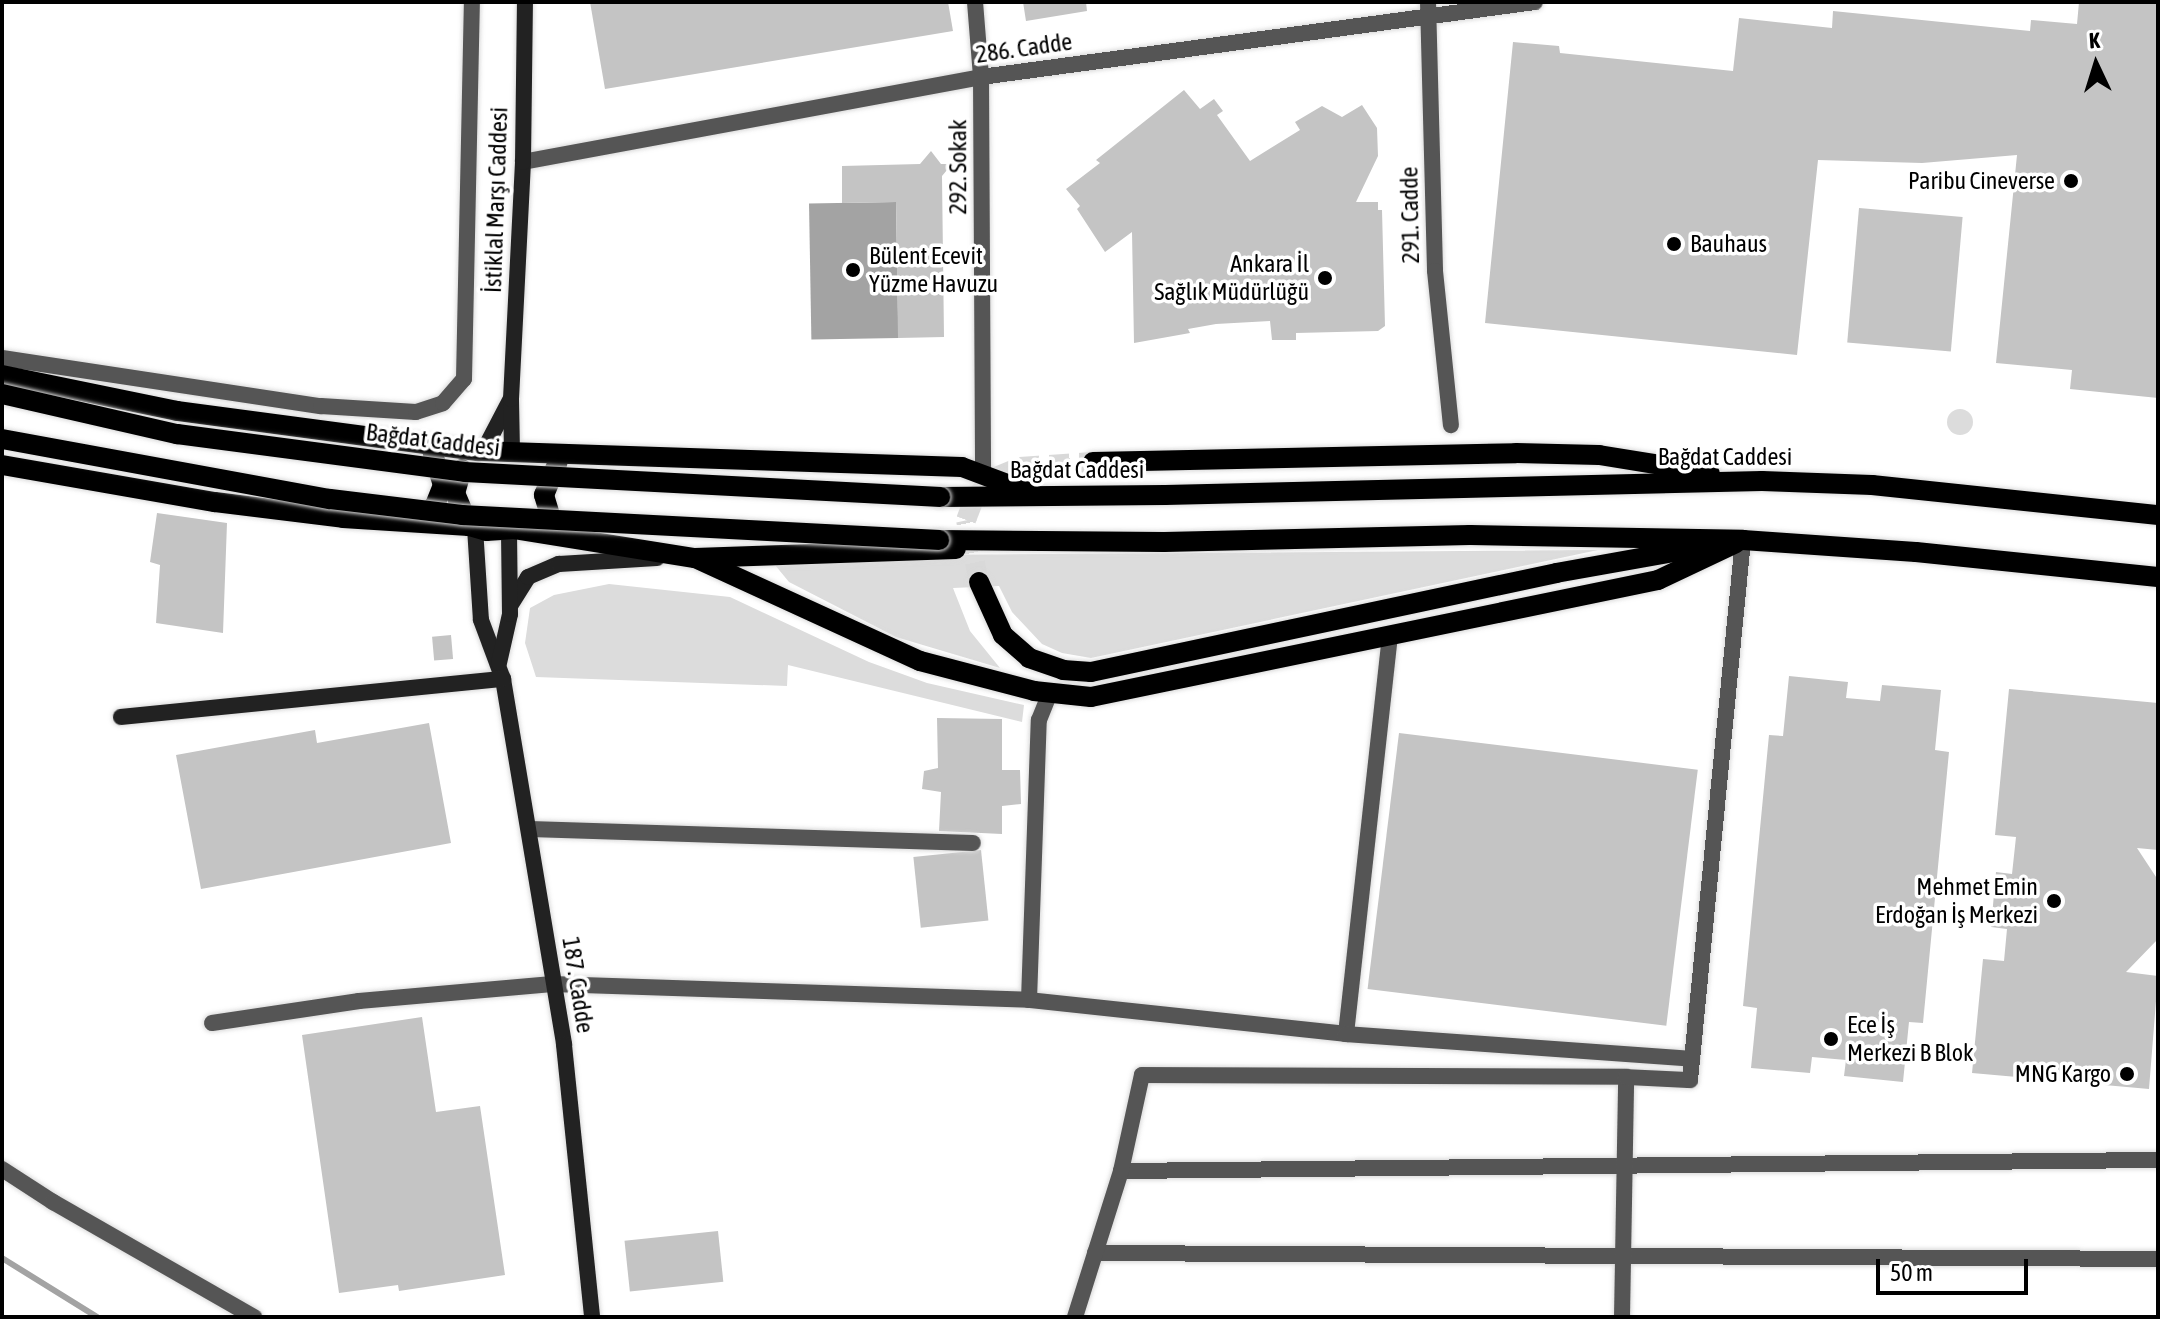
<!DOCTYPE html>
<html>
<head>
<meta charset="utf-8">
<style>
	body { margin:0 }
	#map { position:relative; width:2160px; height:1319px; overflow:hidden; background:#fff; font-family:"Asap Condensed",sans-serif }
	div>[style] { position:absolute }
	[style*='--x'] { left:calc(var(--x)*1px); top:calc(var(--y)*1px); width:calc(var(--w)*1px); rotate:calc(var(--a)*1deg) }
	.green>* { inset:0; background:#dcdcdc }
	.round { border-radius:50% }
	.water>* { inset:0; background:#a3a3a3; transform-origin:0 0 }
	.stream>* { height:6px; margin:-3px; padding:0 3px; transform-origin:3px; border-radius:3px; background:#a3a3a3 }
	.building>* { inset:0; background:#c4c4c4; transform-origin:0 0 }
	.primary-tunnel>* { height:20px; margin-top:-10px; transform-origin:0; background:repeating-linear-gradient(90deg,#d9d9d9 0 20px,transparent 0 30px) }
	.roads { filter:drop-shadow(0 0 2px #dbdbdb) drop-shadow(0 0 2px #dbdbdb) }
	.street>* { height:16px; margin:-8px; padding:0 8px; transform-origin:8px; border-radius:8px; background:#555 }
	.secondary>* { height:16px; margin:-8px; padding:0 8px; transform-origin:8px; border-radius:8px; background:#222 }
	.primary>* { height:20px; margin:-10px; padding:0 10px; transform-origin:10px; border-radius:10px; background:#000 }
	.bridges { filter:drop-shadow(0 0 2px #dbdbdb) drop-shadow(0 0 2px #dbdbdb) }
	.primary-bridge>* { height:20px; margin:-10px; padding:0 10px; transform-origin:10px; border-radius:10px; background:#000 }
	.dots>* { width:22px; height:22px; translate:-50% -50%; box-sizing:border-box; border:4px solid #fff; border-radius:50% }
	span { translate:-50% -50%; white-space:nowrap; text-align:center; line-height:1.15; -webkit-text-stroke:7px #fff; paint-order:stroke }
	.street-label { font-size:24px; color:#000 }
	.poi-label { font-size:24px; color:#000 }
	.right { translate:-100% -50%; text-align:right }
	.left { translate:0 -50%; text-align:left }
	.frame { position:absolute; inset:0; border:4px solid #000; pointer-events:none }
	.north { position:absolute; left:2056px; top:24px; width:80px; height:80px; -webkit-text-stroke:6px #fff; paint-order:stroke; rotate:356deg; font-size:22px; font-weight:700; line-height:32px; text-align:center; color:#000 }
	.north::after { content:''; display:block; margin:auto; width:28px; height:36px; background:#000; clip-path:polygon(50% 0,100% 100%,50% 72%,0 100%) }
	.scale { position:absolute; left:1876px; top:1259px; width:152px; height:36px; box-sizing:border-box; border:4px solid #000; border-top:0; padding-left:10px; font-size:24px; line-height:28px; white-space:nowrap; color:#000; -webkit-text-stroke:6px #fff; paint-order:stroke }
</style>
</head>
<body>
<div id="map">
	<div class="green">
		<i class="round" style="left:1947px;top:409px;width:26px;height:26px"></i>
		<i style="clip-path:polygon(1598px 550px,1091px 658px,1062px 653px,1042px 644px,1012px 612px,999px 586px,953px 588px,970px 631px,1000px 668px,896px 637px,789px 582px,775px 565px,776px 558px,781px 556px)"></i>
		<i style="clip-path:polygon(609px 584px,730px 597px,869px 662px,927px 683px,1024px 705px,1022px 722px,788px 665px,787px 686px,536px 677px,525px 643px,530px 608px,554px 595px)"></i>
	</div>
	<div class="water">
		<i style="left:896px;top:202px;width:136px;height:87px;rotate:89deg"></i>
	</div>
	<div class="stream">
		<i style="--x:2;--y:1258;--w:112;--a:31.8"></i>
	</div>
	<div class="building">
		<i style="clip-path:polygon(590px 2px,948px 2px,953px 31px,605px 89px)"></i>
		<i style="clip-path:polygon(1023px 2px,1086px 2px,1087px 11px,1026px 21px)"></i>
		<i style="clip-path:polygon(2079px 2px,2158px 2px,2158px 398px,2070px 389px,2072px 370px,1996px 363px,2017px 155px,1922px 163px,1818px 160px,1797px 355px,1485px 323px,1513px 42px,1559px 46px,1560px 53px,1733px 71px,1739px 18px,1832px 28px,1833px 11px,2030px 31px,2031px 20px,2077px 24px)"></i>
		<i style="clip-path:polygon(1184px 90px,1200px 109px,1214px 99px,1223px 111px,1217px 115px,1250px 161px,1300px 130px,1295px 122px,1322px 106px,1342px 117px,1362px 105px,1377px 128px,1378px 156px,1356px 202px,1378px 202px,1378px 210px,1382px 210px,1385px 326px,1378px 331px,1296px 333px,1296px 340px,1272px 340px,1270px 321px,1216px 324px,1188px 329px,1190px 333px,1134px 343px,1132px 232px,1105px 252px,1077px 209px,1080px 206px,1066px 189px,1100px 163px,1096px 160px)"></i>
		<i style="clip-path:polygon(931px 151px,941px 164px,952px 164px,942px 176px,944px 337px,898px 338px,896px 202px,842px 203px,842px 166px,920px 164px)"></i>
		<i style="left:1859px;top:208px;width:104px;height:135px;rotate:5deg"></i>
		<i style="clip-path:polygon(157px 513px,227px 523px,223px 633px,156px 623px,160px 565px,150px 562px)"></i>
		<i style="left:451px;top:635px;width:24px;height:19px;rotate:85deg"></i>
		<i style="clip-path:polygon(1789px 676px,1848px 682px,1846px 698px,1880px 701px,1882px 685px,1941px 690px,1935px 750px,1949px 752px,1923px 1023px,1909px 1022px,1903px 1082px,1844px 1076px,1846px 1060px,1812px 1057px,1810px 1073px,1751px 1068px,1757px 1008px,1743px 1006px,1769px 735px,1783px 736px)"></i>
		<i style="clip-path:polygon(2009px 689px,2158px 703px,2158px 850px,2137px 848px,2158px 880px,2158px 939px,2126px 972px,2158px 976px,2149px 1089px,1972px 1073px,1983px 959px,2004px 961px,2007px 929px,1991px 927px,1996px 872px,2012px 874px,2016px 837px,1995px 835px)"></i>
		<i style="clip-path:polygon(937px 718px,1002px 719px,1002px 770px,1020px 770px,1021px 804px,1002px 806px,1002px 834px,939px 831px,941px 792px,922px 789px,924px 771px,938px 768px)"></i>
		<i style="clip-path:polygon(429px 723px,451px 843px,201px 889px,176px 755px,315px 730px,317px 743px)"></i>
		<i style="left:1399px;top:733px;width:301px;height:258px;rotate:7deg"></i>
		<i style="left:981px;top:850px;width:71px;height:68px;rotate:84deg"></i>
		<i style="clip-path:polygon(422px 1017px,436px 1112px,480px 1106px,505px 1275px,399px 1291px,398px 1285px,339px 1293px,302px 1035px)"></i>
		<i style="left:718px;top:1231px;width:51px;height:94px;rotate:84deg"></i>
	</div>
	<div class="primary-tunnel">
		<i style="--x:979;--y:582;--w:63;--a:-101.8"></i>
		<i style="--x:966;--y:520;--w:25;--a:-69"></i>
		<i style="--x:975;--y:497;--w:29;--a:-44"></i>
		<i style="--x:996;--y:477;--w:26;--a:-23"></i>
		<i style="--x:1020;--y:467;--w:73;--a:-3.9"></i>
	</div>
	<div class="roads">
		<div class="street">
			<i style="--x:975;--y:2;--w:75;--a:85.4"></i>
			<i style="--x:981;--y:77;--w:398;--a:89.7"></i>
			<i style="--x:1428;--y:2;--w:269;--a:88.5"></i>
			<i style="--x:1435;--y:271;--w:155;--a:84.1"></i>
			<i style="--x:523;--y:162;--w:466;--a:-10.5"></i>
			<i style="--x:981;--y:77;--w:559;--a:-7.71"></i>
			<i style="--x:2;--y:358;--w:323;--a:8.6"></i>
			<i style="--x:321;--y:406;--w:95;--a:3.6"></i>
			<i style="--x:416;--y:412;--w:28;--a:-18"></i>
			<i style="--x:443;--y:403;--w:32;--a:-49"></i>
			<i style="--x:464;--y:379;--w:377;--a:-88.8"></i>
			<i style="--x:530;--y:829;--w:443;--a:1.8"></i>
			<i style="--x:1029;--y:1000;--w:319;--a:6.1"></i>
			<i style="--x:1346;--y:1034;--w:402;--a:-83.7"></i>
			<i style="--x:212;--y:1023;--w:149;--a:-8.5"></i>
			<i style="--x:359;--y:1001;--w:194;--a:-5"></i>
			<i style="--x:552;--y:984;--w:477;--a:1.9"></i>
			<i style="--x:1029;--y:1000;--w:280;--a:-88"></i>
			<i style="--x:1039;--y:720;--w:29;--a:-68"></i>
			<i style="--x:1346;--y:1034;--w:347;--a:4.1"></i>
			<i style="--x:2;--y:1169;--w:61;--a:32.9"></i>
			<i style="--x:53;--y:1202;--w:232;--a:29.8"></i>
			<i style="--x:1121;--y:1171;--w:1037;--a:-0.61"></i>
			<i style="--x:1095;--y:1253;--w:1063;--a:0.32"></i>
			<i style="--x:1075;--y:1317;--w:153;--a:-72.5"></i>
			<i style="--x:1121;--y:1171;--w:98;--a:-77.7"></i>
			<i style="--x:1142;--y:1075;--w:484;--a:0.2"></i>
			<i style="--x:1622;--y:1317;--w:240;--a:-89"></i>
			<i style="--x:1626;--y:1077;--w:64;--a:2.7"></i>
			<i style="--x:1690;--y:1080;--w:543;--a:-84.39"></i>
		</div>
		<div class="secondary">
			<i style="--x:484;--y:450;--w:56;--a:-62.5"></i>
			<i style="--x:512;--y:452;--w:53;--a:-91.1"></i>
			<i style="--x:511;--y:399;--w:237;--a:-87.1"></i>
			<i style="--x:523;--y:162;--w:160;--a:-89.3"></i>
			<i style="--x:475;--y:528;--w:92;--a:86.3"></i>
			<i style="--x:481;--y:620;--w:63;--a:69.6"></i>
			<i style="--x:503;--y:679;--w:371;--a:80.5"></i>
			<i style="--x:564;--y:1045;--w:273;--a:84.1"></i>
			<i style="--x:510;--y:606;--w:34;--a:-58"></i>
			<i style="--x:528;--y:577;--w:34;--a:-23"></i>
			<i style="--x:559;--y:564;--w:98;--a:-3.5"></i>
			<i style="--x:499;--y:663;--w:50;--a:-77.3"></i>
			<i style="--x:510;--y:614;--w:84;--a:-90.7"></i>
			<i style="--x:121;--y:717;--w:384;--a:-5.7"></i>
		</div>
		<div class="primary">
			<i style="--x:2;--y:375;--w:179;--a:11.6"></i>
			<i style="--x:177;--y:411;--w:304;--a:7.6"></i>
			<i style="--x:478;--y:451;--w:484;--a:1.9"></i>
			<i style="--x:962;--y:467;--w:68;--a:20.6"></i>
			<i style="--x:1093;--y:462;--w:423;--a:-1.2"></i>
			<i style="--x:1516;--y:453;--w:83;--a:1.4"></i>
			<i style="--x:1599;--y:455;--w:112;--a:9.2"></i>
			<i style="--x:2;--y:465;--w:216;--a:9.9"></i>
			<i style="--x:215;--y:502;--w:129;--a:7.1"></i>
			<i style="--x:343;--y:518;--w:126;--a:3.6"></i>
			<i style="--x:469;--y:526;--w:18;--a:16"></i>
			<i style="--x:486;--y:531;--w:27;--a:-4"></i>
			<i style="--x:513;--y:529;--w:184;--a:9.1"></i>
			<i style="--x:695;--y:558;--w:261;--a:-2"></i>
			<i style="--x:462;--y:469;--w:25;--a:106"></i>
			<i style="--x:455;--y:493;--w:36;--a:67"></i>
			<i style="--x:940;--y:497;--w:225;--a:-0.5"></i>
			<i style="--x:1165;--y:495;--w:597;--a:-1.34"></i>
			<i style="--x:1762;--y:481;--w:110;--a:2.1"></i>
			<i style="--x:1872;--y:485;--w:288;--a:6"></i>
			<i style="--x:420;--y:520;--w:21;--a:-45"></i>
			<i style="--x:435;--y:505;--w:22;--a:-68"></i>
			<i style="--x:443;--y:485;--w:33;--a:-108"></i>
			<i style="--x:556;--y:535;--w:42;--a:-106.7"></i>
			<i style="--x:544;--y:495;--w:34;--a:-67"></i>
			<i style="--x:939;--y:540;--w:225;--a:0.5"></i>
			<i style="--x:1164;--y:542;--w:306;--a:-1.3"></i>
			<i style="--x:1470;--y:535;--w:273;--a:1"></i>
			<i style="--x:1743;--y:540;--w:173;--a:4"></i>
			<i style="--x:1916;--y:552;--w:243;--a:5.9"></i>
			<i style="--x:695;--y:558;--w:247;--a:24.6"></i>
			<i style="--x:920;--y:661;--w:118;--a:14.7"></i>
			<i style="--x:1034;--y:691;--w:57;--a:6"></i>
			<i style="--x:1091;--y:697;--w:579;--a:-11.66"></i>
			<i style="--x:1658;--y:580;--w:86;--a:-25.4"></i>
			<i style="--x:979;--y:582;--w:58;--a:65.6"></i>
			<i style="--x:1003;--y:635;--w:35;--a:41"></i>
			<i style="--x:1029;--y:658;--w:36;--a:19"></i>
			<i style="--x:1063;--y:670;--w:28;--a:4"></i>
			<i style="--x:1091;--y:672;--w:475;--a:-12"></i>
			<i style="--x:1556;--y:573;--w:143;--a:-10.1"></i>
		</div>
	</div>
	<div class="bridges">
		<div class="primary-bridge">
			<i style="--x:2;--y:394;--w:180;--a:12.9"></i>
			<i style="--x:177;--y:434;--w:290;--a:7.5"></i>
			<i style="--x:465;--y:472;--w:476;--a:3"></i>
			<i style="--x:2;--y:439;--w:333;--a:10.4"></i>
			<i style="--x:330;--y:499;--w:133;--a:6.9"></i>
			<i style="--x:462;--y:515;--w:478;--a:3"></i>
		</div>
	</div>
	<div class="dots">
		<i style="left:2071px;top:181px;background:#000"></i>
		<i style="left:1674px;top:244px;background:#000"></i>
		<i style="left:853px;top:270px;background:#000"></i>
		<i style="left:1325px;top:278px;background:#000"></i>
		<i style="left:2054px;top:901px;background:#000"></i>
		<i style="left:1831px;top:1039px;background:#000"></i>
		<i style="left:2127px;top:1074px;background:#000"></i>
	</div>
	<div class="street-label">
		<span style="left:1024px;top:48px;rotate:-8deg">286. Cadde</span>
		<span style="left:958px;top:167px;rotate:-90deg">292. Sokak</span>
		<span style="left:496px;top:200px;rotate:-88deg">İstiklal Marşı Caddesi</span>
		<span style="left:1410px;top:215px;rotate:-91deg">291. Cadde</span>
		<span style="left:433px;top:440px;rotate:7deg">Bağdat Caddesi</span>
		<span style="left:1725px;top:457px">Bağdat Caddesi</span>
		<span style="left:1077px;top:470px">Bağdat Caddesi</span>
		<span style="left:578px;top:985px;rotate:81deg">187. Cadde</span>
	</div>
	<div class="poi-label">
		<span class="right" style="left:2055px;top:181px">Paribu Cineverse</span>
		<span class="left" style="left:1690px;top:244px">Bauhaus</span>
		<span class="left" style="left:869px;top:270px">Bülent Ecevit<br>Yüzme Havuzu</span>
		<span class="right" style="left:1309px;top:278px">Ankara İl<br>Sağlık Müdürlüğü</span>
		<span class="right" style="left:2038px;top:901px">Mehmet Emin<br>Erdoğan İş Merkezi</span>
		<span class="left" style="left:1847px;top:1039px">Ece İş<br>Merkezi B Blok</span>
		<span class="right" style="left:2111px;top:1074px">MNG Kargo</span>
	</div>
	<div class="frame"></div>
	<div class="north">K</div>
	<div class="scale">50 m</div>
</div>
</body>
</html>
